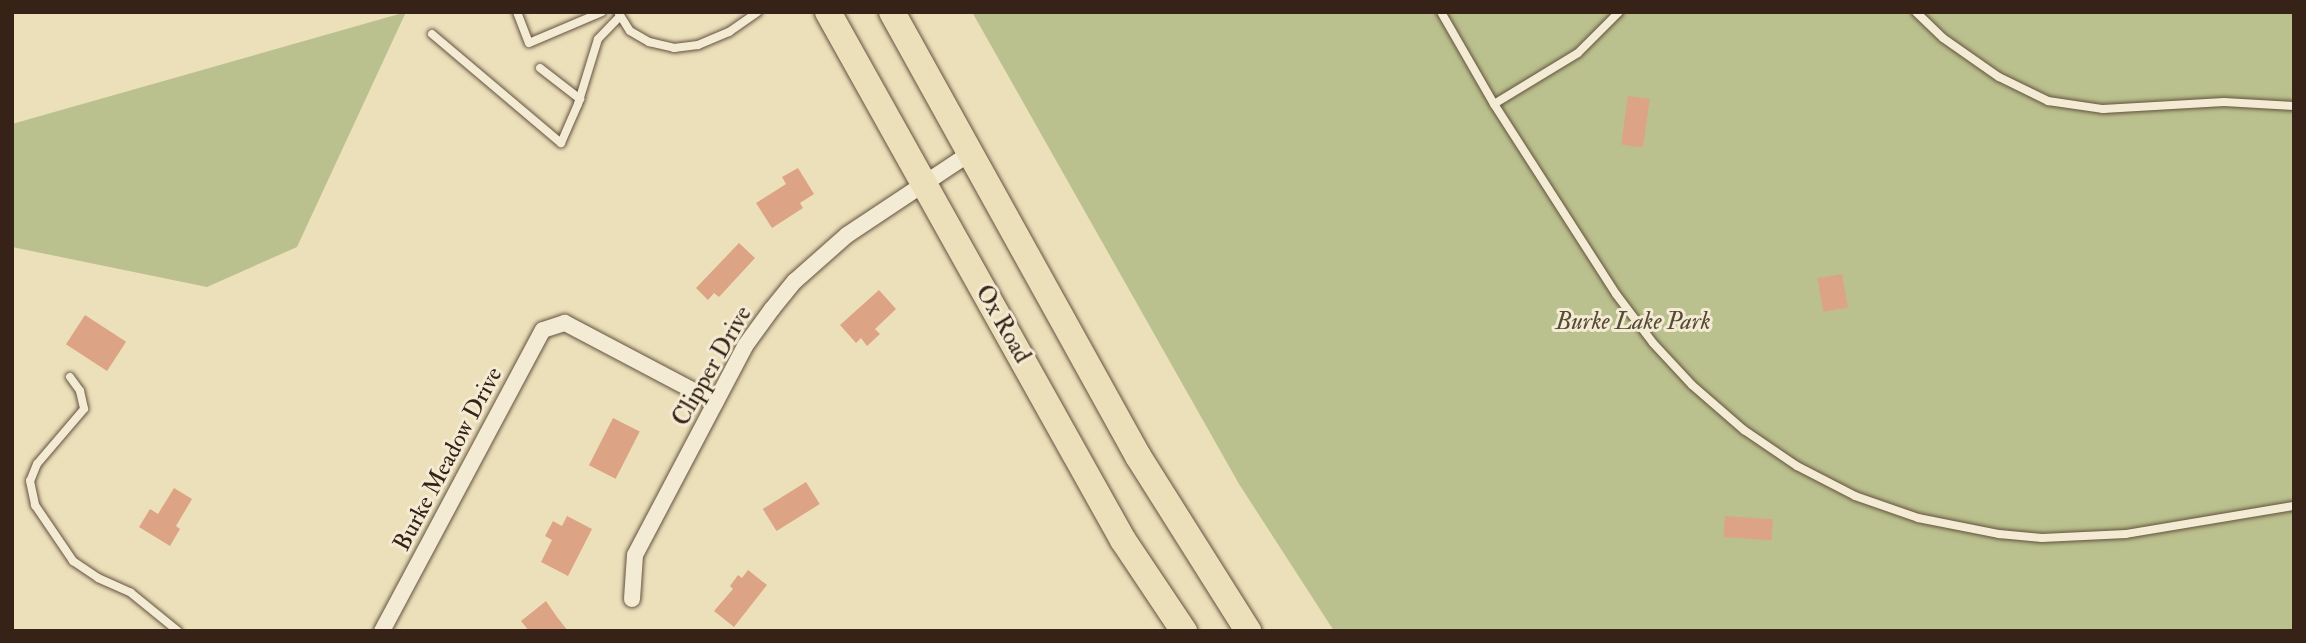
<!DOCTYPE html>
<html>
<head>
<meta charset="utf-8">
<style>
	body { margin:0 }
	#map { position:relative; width:2306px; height:643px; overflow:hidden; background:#ece0bb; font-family:"IM FELL Double Pica",serif }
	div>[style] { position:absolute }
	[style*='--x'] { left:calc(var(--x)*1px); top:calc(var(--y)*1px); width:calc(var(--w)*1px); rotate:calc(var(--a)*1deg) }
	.green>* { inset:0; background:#bbc18e }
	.building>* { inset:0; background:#dda385; transform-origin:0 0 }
	.roads { filter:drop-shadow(0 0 2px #64523f) drop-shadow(0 0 2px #64523f) }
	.service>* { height:8px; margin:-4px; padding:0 4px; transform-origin:4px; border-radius:4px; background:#f3ebd3 }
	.minor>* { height:16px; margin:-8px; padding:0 8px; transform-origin:8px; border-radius:8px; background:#f3ebd3 }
	.trunk>* { height:26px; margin:-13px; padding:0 13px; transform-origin:13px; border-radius:13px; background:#ece0bb }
	span { translate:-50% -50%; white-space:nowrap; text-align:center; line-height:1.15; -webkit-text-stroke:6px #f3ebd3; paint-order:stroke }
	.park-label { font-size:24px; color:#574a34; font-style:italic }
	.street-label { font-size:24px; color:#362216 }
	.frame { position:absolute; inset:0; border:14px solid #362216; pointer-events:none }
</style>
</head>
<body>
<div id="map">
	<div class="green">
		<i style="clip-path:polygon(406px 12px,297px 247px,207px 287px,12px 247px,12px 124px)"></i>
		<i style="clip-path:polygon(972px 12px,2294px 12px,2294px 631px,1334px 631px,1239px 484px)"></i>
	</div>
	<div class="building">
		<i style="left:1628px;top:96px;width:22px;height:49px;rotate:8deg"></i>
		<i style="clip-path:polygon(798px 168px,814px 194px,800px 203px,803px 208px,772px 228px,756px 203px,786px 184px,782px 177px)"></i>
		<i style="clip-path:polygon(739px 243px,755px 258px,719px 297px,714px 293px,708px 300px,696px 288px)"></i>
		<i style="left:1842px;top:274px;width:34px;height:25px;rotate:80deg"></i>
		<i style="clip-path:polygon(879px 290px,896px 309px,875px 329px,880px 334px,867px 346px,861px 338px,856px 343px,840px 325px)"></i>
		<i style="left:85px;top:315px;width:49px;height:35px;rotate:33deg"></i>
		<i style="left:613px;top:418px;width:30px;height:53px;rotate:27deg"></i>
		<i style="left:806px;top:482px;width:26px;height:51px;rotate:58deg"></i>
		<i style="clip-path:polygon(174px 488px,192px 499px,176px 526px,180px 529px,170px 546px,139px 527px,150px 509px,158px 514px)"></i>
		<i style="clip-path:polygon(567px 516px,592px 529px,568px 576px,541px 562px,552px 540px,545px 536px,553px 521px,562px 526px)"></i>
		<i style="left:1725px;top:516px;width:48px;height:21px;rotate:4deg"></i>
		<i style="clip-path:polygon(748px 570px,767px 585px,734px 627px,714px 611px,733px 589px,730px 586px,738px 575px,742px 578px)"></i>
		<i style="clip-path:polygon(546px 601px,557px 617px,568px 631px,529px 631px,521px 621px)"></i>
	</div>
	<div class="roads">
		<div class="service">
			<i style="--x:517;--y:12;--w:33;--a:69"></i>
			<i style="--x:529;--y:43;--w:79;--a:-23"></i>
			<i style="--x:618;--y:12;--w:22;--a:58"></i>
			<i style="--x:630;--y:31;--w:22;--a:30"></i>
			<i style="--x:649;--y:42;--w:26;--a:13"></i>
			<i style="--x:674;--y:48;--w:24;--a:-7"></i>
			<i style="--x:698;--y:45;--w:34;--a:-23"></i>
			<i style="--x:729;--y:32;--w:35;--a:-35"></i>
			<i style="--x:1441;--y:12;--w:106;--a:60.1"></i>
			<i style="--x:1619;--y:12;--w:58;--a:135"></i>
			<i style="--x:1578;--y:53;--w:98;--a:148.7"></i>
			<i style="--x:1494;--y:104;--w:226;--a:57.3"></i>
			<i style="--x:1616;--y:294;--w:61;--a:52.9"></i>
			<i style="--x:1653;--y:343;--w:57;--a:47.1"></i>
			<i style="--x:1692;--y:385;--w:69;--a:40.9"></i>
			<i style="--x:1744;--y:430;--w:64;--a:34.2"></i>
			<i style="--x:1797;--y:466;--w:65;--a:27.3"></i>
			<i style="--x:1855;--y:496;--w:67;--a:19.2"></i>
			<i style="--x:1918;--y:518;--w:83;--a:11.2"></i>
			<i style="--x:1999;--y:534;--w:43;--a:5.3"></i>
			<i style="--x:2042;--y:538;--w:84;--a:-2.7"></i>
			<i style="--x:2126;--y:534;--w:170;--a:-9.5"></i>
			<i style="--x:1916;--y:12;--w:37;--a:44"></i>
			<i style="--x:1943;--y:38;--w:68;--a:34.9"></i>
			<i style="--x:1999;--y:77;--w:55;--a:26.1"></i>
			<i style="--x:2048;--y:101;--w:56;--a:8.3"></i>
			<i style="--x:2103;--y:109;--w:121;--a:-3.3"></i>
			<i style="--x:2224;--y:102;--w:70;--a:3.3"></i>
			<i style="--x:432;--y:34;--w:169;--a:40.2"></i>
			<i style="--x:561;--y:143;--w:43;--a:-66.4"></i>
			<i style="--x:578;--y:104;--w:68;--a:-72.9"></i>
			<i style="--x:598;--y:39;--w:32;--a:-46"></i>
			<i style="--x:540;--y:68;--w:51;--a:37.8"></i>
			<i style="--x:70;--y:377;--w:17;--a:54"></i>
			<i style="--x:80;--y:391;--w:18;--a:77"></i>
			<i style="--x:84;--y:409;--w:72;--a:130.5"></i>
			<i style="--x:37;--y:464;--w:18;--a:112"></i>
			<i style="--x:30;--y:481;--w:25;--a:78"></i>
			<i style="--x:35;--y:505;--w:68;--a:55.8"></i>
			<i style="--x:73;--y:561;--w:30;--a:34"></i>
			<i style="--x:98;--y:578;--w:36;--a:24"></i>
			<i style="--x:131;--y:593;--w:60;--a:39"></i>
		</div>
		<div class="minor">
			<i style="--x:632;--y:599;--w:44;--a:-86.1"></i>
			<i style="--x:635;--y:555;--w:236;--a:-62.2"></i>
			<i style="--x:745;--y:346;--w:46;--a:-53.9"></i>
			<i style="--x:772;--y:309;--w:36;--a:-51"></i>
			<i style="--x:795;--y:281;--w:69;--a:-41.5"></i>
			<i style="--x:847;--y:235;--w:146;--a:-33.6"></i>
			<i style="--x:382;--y:631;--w:341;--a:-61.9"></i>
			<i style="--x:543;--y:330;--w:23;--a:-18"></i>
			<i style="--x:565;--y:323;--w:170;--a:27.8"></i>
		</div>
		<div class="trunk">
			<i style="--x:828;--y:12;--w:605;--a:60.81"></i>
			<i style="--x:1123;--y:540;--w:110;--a:56.2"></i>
			<i style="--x:892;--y:12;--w:508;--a:61.01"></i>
			<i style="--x:1138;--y:456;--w:207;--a:57.8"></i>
		</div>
	</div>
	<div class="park-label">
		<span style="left:1633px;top:322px">Burke Lake Park</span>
	</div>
	<div class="street-label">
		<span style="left:1003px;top:324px;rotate:60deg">Ox Road</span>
		<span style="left:712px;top:366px;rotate:-60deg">Clipper Drive</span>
		<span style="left:448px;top:459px;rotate:-62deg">Burke Meadow Drive</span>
	</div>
	<div class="frame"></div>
</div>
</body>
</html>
